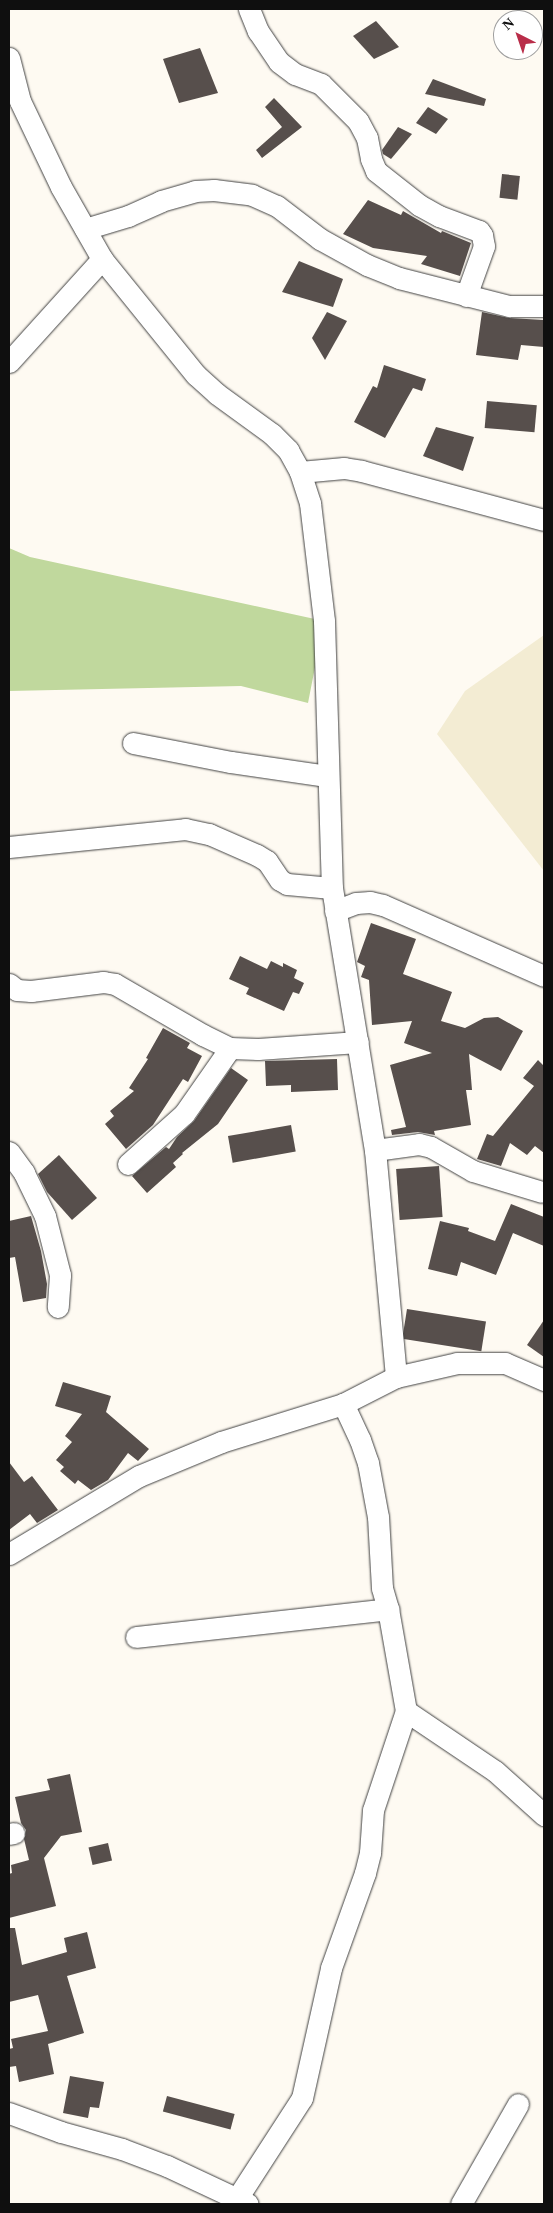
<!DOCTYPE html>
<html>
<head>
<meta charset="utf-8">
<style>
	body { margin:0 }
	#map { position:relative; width:553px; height:2213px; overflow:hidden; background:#fefaf2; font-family:Georgia,serif }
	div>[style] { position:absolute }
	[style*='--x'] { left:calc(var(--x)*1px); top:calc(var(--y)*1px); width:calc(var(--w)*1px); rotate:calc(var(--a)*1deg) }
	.farmland>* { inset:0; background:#f3ecd3 }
	.forest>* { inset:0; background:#c0d89d }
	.building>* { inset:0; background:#574f4c; transform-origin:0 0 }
	.roads { filter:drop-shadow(0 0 1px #424242) drop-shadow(0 0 1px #424242) }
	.minor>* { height:21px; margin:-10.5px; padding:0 10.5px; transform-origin:10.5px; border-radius:10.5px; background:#fff }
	span { translate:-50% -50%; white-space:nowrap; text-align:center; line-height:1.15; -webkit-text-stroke:5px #fff; paint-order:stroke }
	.frame { position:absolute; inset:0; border:10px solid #0f0f0f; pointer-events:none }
	.north { position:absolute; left:493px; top:10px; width:50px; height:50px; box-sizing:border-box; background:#fff; border:1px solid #9f9f9f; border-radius:50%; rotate:319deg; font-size:14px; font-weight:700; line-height:20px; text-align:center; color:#0f0f0f }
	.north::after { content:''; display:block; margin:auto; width:18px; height:22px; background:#b92d49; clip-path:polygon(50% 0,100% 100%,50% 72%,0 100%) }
</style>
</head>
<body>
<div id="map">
	<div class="farmland">
		<i style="clip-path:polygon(544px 635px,544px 871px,437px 734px,465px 691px)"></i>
	</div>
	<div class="forest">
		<i style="clip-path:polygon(9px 548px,30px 557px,324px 621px,308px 703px,241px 686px,9px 691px)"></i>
	</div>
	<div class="building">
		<i style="clip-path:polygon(376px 21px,399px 47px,374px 59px,353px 36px)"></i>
		<i style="clip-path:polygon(200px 48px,218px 93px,179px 103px,163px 59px)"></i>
		<i style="clip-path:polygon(433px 79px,486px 99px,484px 106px,425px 94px)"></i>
		<i style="clip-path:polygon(274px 98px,302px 127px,262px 158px,256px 150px,282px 127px,265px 107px)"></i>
		<i style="clip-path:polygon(428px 107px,448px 119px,436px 134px,416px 123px)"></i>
		<i style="clip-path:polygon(398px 127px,412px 134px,391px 159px,383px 154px,382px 150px)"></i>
		<i style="left:502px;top:174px;width:18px;height:24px;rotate:6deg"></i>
		<i style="clip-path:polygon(368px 200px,401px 215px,403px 211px,441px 233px,442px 231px,471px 243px,460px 276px,421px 264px,427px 256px,373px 248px,343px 234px)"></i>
		<i style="clip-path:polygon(299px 261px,343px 279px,333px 307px,282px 292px)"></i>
		<i style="clip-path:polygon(327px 312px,347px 321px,325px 360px,312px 338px)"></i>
		<i style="clip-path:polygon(482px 312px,509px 318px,544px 320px,544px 347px,521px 345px,518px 360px,476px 355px)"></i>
		<i style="clip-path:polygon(384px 365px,426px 379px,422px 391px,413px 388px,385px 438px,354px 422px,373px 386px,377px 388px)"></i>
		<i style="left:487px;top:401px;width:50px;height:27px;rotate:5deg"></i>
		<i style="clip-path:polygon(436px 427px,474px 437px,463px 471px,423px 456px)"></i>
		<i style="clip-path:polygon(371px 923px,416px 939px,403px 974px,452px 992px,441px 1021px,465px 1028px,484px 1018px,498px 1017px,523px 1031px,501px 1071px,469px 1054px,472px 1090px,466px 1090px,471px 1125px,434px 1131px,435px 1135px,418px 1132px,392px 1135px,391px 1130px,406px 1127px,390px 1065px,432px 1053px,404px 1043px,412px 1021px,372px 1025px,369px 980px,361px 977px,365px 966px,357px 962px)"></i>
		<i style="clip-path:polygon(240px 956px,267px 969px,271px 961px,283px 967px,283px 963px,297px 970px,294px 978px,304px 983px,299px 994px,293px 992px,284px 1011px,246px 994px,249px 988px,229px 979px)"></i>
		<i style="clip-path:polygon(163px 1028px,190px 1043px,187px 1048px,202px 1056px,188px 1082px,183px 1079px,153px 1125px,126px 1149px,105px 1124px,114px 1116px,110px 1111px,134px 1091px,129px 1088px,148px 1059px,146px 1058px)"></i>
		<i style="clip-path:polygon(337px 1059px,338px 1090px,291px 1092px,291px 1085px,266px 1086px,265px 1061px)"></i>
		<i style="clip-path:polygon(538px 1060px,544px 1066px,544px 1153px,535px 1146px,527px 1155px,510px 1143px,501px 1166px,477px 1159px,487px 1134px,493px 1136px,534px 1086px,523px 1078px)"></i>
		<i style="clip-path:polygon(231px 1068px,248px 1080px,218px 1124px,182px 1153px,183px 1154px,173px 1163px,176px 1167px,147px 1193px,132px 1176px,166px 1147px,169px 1149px,177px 1137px,194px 1121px)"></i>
		<i style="left:291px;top:1125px;width:27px;height:64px;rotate:80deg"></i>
		<i style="clip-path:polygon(59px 1155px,97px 1198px,72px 1220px,47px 1192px,38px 1174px)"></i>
		<i style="left:439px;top:1166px;width:51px;height:43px;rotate:86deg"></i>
		<i style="clip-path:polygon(511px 1204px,544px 1217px,544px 1246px,513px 1233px,496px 1275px,461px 1262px,457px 1276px,428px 1269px,440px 1221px,469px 1228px,468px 1231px,495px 1241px)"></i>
		<i style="clip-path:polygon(31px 1216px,41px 1251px,47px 1284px,46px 1298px,23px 1302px,15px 1257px,9px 1258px,9px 1221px)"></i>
		<i style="left:407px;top:1309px;width:80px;height:30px;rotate:9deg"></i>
		<i style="clip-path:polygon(544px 1320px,544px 1357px,527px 1345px)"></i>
		<i style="clip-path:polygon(63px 1382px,111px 1396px,106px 1412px,149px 1449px,138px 1461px,128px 1453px,108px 1480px,91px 1490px,78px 1480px,75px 1484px,60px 1471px,64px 1467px,56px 1460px,72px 1442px,65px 1436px,82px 1414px,55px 1406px)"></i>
		<i style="clip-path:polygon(9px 1462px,24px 1482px,32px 1476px,58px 1510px,37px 1523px,30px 1514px,9px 1530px)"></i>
		<i style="clip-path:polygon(70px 1774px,82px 1832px,61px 1836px,44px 1858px,56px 1906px,9px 1918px,9px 1874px,12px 1873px,11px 1865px,29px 1860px,24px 1839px,26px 1830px,21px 1823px,15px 1797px,50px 1790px,47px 1779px)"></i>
		<i style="left:108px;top:1843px;width:18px;height:20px;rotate:77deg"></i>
		<i style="clip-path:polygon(9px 1928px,15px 1928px,22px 1965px,67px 1952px,64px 1938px,87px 1932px,96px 1968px,67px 1976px,84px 2033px,48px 2044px,54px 2074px,19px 2082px,16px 2066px,9px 2067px,9px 2049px,13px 2048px,11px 2039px,48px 2031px,38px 1995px,9px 2002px)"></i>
		<i style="clip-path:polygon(70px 2076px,104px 2082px,99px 2108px,90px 2107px,88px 2118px,63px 2113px)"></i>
		<i style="left:167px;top:2096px;width:70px;height:16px;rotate:15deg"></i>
	</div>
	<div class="roads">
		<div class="minor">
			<i style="--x:249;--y:9;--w:24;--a:68"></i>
			<i style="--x:258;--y:31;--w:37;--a:56"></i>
			<i style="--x:279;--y:62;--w:20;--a:37"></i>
			<i style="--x:295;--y:74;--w:28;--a:21"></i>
			<i style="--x:321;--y:84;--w:52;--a:45"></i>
			<i style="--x:358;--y:121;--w:19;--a:62"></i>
			<i style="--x:367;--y:138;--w:21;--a:79"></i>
			<i style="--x:371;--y:159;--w:13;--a:67"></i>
			<i style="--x:376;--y:171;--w:55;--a:38.3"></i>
			<i style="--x:419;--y:205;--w:23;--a:29"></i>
			<i style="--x:439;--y:216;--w:43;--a:20.6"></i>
			<i style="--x:479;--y:231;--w:5;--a:53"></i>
			<i style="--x:482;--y:235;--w:11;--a:80"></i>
			<i style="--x:484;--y:246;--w:53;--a:109.8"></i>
			<i style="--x:9;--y:58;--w:44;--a:75.7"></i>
			<i style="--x:20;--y:101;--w:95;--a:64.5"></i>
			<i style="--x:61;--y:187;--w:83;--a:60.3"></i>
			<i style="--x:102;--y:259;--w:149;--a:51"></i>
			<i style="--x:196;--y:375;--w:28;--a:42"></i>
			<i style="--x:217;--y:394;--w:68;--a:36"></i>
			<i style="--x:272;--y:434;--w:23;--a:45"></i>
			<i style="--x:288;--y:450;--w:25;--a:61"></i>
			<i style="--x:300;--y:472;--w:33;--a:72"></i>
			<i style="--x:310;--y:503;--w:119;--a:83.2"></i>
			<i style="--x:324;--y:621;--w:267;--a:88.3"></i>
			<i style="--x:332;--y:888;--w:266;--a:80.7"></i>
			<i style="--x:375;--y:1150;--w:228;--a:84.7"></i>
			<i style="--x:85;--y:229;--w:45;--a:-16.8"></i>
			<i style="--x:128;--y:216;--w:36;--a:-24"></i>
			<i style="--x:161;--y:201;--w:35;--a:-16"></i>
			<i style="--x:195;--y:191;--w:19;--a:-3"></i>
			<i style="--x:214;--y:190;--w:38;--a:7"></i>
			<i style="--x:252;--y:195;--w:27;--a:24"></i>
			<i style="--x:277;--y:206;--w:54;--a:37.5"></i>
			<i style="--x:320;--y:239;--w:54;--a:29"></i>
			<i style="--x:367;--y:265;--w:35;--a:22"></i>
			<i style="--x:399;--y:278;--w:114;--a:14.3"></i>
			<i style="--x:509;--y:306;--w:35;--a:0"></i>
			<i style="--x:9;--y:362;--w:139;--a:-47.9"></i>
			<i style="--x:300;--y:472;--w:44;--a:-5.2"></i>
			<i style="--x:344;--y:468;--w:18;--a:9"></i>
			<i style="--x:362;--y:471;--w:188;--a:15.1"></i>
			<i style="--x:133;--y:743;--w:100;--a:11"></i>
			<i style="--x:231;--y:762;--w:97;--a:8.3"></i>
			<i style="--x:9;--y:847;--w:177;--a:-5.8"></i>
			<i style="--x:185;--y:829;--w:25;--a:12"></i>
			<i style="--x:209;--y:834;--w:52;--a:23.6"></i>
			<i style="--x:257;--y:855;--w:12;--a:31"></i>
			<i style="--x:267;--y:861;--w:23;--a:56"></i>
			<i style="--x:280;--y:880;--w:8;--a:30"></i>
			<i style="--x:287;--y:884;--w:45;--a:5.1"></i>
			<i style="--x:335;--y:911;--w:22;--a:-21"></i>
			<i style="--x:356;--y:903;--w:14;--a:-4"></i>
			<i style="--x:370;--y:902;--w:13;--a:13"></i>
			<i style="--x:383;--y:905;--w:176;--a:23.8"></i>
			<i style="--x:9;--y:984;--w:10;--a:37"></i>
			<i style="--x:17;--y:990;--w:14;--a:4"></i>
			<i style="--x:31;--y:991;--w:73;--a:-7.1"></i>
			<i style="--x:103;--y:982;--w:12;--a:9"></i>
			<i style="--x:115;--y:984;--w:102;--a:30.1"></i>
			<i style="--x:203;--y:1035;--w:30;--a:26"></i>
			<i style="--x:230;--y:1048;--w:28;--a:2"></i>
			<i style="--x:258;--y:1049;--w:100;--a:-4"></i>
			<i style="--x:375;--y:1150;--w:44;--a:-7.8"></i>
			<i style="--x:419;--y:1144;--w:12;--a:14"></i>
			<i style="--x:431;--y:1147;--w:48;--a:29.7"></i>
			<i style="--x:473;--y:1171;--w:72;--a:16.9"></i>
			<i style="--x:9;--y:1152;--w:26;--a:54"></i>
			<i style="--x:24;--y:1173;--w:48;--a:64"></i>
			<i style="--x:45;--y:1216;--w:61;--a:75.7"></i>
			<i style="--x:60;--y:1275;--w:32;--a:94"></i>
			<i style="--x:128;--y:1164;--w:75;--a:-41.8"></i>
			<i style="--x:184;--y:1114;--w:80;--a:-55.1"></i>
			<i style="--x:9;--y:1554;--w:152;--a:-31"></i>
			<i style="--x:139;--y:1476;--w:89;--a:-22.5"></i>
			<i style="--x:221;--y:1442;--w:128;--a:-17.3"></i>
			<i style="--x:343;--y:1404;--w:59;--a:-27"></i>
			<i style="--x:396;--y:1377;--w:63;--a:-12.9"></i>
			<i style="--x:457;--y:1363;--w:48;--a:0"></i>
			<i style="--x:505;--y:1363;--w:43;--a:23.6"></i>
			<i style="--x:136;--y:1637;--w:254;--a:-6.3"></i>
			<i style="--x:406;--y:1711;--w:107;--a:34"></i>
			<i style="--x:495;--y:1771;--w:66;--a:41.9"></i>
			<i style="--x:9;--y:1834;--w:5;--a:-11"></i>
			<i style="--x:9;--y:2113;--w:55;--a:20.1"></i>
			<i style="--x:61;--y:2132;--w:63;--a:15.6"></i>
			<i style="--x:122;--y:2149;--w:48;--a:20.7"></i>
			<i style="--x:167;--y:2166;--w:89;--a:25.1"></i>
			<i style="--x:236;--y:2200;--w:121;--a:-57.1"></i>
			<i style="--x:302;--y:2098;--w:133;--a:-77.4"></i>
			<i style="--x:331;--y:1968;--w:101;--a:-70.3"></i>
			<i style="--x:365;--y:1873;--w:21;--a:-76"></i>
			<i style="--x:370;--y:1853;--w:43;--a:-86"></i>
			<i style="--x:373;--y:1810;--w:104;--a:-71.6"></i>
			<i style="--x:406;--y:1711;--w:104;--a:-100"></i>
			<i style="--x:388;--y:1609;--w:22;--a:-106"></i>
			<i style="--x:382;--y:1588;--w:71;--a:-93.2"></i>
			<i style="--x:378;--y:1517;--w:55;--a:-100.5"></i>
			<i style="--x:368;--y:1463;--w:24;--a:-109"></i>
			<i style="--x:360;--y:1440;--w:40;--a:-115"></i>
			<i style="--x:461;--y:2204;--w:115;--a:-60.3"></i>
		</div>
	</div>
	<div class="frame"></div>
	<div class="north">N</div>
</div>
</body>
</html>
